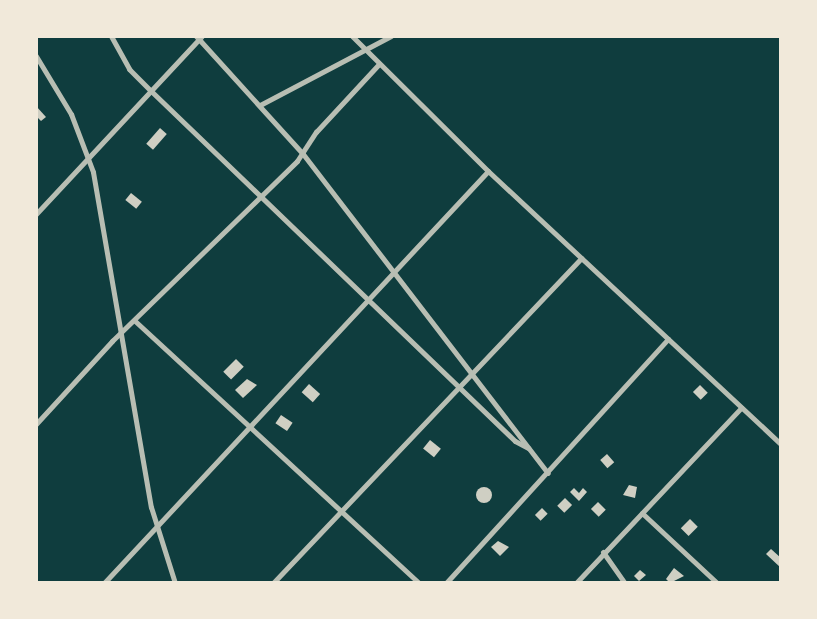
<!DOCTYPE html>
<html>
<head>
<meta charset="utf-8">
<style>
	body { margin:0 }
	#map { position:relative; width:817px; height:619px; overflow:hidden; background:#0f3d3e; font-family:Signika,sans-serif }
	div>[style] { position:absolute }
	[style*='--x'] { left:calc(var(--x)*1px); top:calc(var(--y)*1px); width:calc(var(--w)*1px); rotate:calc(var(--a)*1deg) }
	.building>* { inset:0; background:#cfcfc3; transform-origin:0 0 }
	.round { border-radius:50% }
	.minor>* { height:5px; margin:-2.5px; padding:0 2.5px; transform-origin:2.5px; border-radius:2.5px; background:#b8beb3 }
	span { translate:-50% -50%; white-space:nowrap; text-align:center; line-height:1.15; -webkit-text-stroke:4px #f1e9da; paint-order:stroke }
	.frame { position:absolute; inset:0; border:38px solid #f1e9da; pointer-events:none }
</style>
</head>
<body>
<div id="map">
	<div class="building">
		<i style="clip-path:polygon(36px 106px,46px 117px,41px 121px,36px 116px)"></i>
		<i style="left:160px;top:128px;width:9px;height:21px;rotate:41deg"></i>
		<i style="left:131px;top:193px;width:14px;height:9px;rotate:39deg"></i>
		<i style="left:236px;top:359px;width:11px;height:18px;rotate:45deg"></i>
		<i style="clip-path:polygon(247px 379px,257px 385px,243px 398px,235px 390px)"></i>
		<i style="left:309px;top:384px;width:15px;height:11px;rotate:42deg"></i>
		<i style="left:700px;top:385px;width:11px;height:10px;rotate:45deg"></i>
		<i style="left:281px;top:415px;width:14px;height:10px;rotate:34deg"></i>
		<i style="left:430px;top:440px;width:14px;height:11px;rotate:39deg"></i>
		<i style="left:607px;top:454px;width:11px;height:9px;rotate:49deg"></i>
		<i style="clip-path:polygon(629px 485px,637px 487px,635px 498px,623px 495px)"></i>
		<i class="round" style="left:476px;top:487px;width:16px;height:16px"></i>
		<i style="clip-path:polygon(574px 488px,579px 493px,583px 488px,587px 492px,579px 501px,570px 492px)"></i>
		<i style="left:565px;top:498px;width:10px;height:11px;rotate:45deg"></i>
		<i style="left:598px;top:502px;width:11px;height:10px;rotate:45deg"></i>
		<i style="left:542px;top:508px;width:8px;height:10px;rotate:45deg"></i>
		<i style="left:690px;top:519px;width:11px;height:13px;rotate:45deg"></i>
		<i style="clip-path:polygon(498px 541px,509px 547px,500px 556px,491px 547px)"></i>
		<i style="clip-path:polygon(771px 549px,781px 558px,781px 568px,766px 554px)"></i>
		<i style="clip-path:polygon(674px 568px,684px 576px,670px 583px,666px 579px)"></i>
		<i style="clip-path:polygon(640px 570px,646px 575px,639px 581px,634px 576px)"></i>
	</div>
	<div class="minor">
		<i style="--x:111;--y:36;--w:38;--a:61"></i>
		<i style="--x:129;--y:69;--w:30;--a:45"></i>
		<i style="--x:150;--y:90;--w:506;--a:43.88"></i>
		<i style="--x:515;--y:441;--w:15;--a:28"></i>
		<i style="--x:196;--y:36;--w:159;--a:47.8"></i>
		<i style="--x:303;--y:154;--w:402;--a:52.5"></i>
		<i style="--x:352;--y:36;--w:192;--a:44.8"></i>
		<i style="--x:488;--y:171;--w:400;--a:43"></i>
		<i style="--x:36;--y:56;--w:68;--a:58.9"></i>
		<i style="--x:71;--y:114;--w:62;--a:69.2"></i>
		<i style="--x:93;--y:172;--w:340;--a:80.2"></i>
		<i style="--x:151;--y:507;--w:80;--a:72.5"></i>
		<i style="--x:260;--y:105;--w:148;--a:-27.8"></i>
		<i style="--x:36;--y:214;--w:243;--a:-47"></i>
		<i style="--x:135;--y:321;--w:386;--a:42.7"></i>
		<i style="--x:36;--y:424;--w:113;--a:-47.5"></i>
		<i style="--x:112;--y:341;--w:258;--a:-44.2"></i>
		<i style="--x:297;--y:161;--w:35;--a:-57"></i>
		<i style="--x:316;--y:132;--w:93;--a:-47.2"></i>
		<i style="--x:642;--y:513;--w:103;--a:43"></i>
		<i style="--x:603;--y:552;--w:38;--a:55"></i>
		<i style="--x:104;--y:583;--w:563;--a:-47.01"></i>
		<i style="--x:273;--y:583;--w:448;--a:-46.5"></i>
		<i style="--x:446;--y:583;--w:330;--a:-47.7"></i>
		<i style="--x:576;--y:583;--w:241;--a:-46.7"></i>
	</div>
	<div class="frame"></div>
</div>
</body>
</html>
